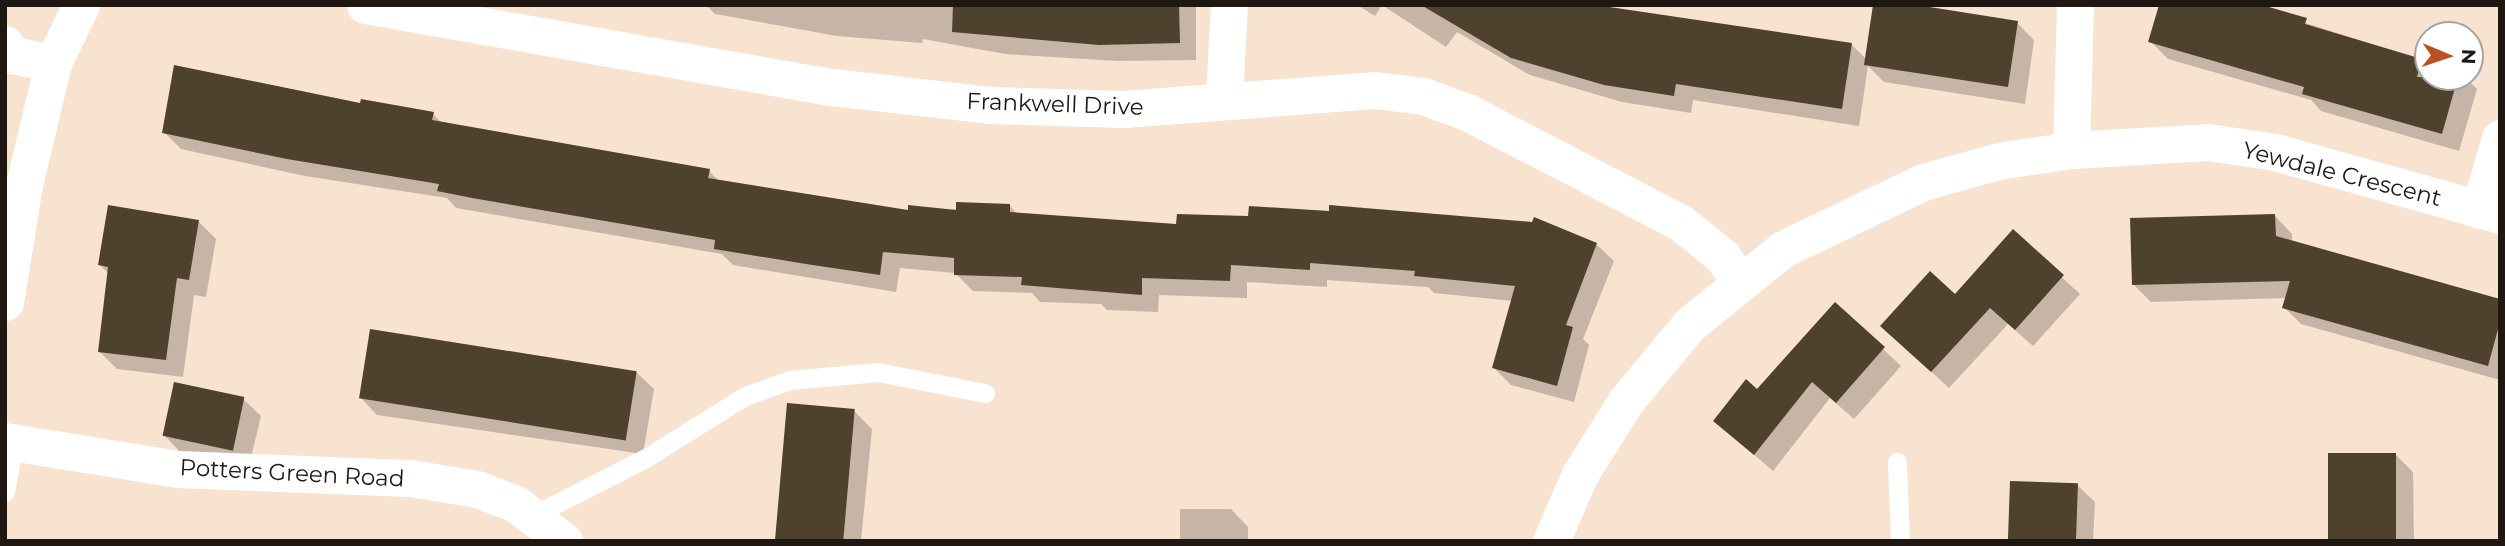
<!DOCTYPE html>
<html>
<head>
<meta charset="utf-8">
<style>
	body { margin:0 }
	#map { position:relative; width:2505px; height:546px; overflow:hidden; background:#f8e2d0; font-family:Montserrat,sans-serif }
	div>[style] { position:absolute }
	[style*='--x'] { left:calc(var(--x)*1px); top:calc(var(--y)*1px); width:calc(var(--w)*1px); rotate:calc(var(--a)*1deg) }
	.shadow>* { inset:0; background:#0003 }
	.building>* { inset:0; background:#4e422f; transform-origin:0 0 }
	.service>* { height:19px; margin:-9.5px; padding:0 9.5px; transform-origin:9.5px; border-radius:9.5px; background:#fff }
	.minor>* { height:37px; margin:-18.5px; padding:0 18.5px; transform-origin:18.5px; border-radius:18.5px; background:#fff }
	span { translate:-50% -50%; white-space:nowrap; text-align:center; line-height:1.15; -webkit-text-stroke:7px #fff; paint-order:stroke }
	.street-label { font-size:23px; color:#1f1711 }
	.frame { position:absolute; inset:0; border:7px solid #1f1711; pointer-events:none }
	.north { position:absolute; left:2414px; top:21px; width:70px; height:70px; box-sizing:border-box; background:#fff; border:2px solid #a5a2a0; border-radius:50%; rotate:92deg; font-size:19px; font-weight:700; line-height:28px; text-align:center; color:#1f1711 }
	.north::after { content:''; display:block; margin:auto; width:24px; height:32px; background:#b85223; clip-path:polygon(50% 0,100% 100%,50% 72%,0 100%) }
</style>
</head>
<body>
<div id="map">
	<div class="shadow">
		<i style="clip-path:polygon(706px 5px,1196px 5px,1196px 60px,1117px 61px,1005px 54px,923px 39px,922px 43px,837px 36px,715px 14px)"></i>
		<i style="clip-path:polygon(1357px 5px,1382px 5px,1375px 16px)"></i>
		<i style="clip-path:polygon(1382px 5px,1546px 5px,1851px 44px,1867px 60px,2017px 23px,2034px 40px,2025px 104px,1884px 82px,1868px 66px,1859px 126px,1693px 100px,1691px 113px,1622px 102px,1530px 75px,1457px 32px,1446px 47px)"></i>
		<i style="clip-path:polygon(2249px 5px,2428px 62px,2428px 77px,2465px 77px,2477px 89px,2459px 151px,2321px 111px,2311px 100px,2168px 59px,2150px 41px)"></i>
		<i style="clip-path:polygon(361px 105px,433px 114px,443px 124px,709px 171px,720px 182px,909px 212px,1010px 206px,1018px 215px,1178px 226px,1596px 244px,1614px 261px,1583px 339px,1589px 345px,1574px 402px,1511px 385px,1494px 368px,1513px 301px,1434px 293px,1428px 287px,1327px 280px,1327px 287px,1247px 282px,1247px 298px,1159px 295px,1158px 312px,1107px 310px,1101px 304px,1040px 302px,1032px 293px,973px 291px,955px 273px,900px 268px,896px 292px,733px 265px,722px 254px,456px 208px,447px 198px,305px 176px,181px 149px,164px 132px)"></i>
		<i style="clip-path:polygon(2275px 216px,2292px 234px,2292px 243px,2500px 301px,2500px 380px,2301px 324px,2284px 307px,2286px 298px,2151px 302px,2133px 284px)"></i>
		<i style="clip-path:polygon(198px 221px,216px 239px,206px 297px,194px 295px,183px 377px,117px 369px,99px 351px,109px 274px,99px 264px)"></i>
		<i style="clip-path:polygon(2013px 232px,2080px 294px,2033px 346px,2008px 324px,1949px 388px,1882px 326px,1955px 296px)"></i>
		<i style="clip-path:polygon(1835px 304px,1901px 366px,1854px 419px,1830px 398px,1773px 471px,1715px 421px,1757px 391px)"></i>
		<i style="clip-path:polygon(636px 372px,654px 389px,643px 454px,377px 415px,360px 397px)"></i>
		<i style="clip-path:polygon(243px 399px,261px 416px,249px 466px,181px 453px,164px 435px)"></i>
		<i style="clip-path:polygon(854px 411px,872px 429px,861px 541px,776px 541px)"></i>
		<i style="clip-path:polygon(2396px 455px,2413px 472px,2414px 541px,2331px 541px)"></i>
		<i style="clip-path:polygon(2077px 485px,2095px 502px,2093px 541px,2010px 541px)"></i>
		<i style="clip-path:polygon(1180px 509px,1231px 509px,1248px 527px,1248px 541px,1180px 541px)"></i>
	</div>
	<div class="building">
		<i style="clip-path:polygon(953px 5px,1179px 5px,1180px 43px,1099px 45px,952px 32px)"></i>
		<i style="clip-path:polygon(1421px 5px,1596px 5px,1852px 43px,1842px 109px,1676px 84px,1674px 96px,1604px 85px,1511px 58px)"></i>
		<i style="clip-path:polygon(1873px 5px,1917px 5px,2018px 21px,2008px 87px,1864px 65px)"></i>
		<i style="clip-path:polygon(2159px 5px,2262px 5px,2307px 18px,2305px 24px,2422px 59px,2417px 77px,2458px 77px,2442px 134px,2302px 94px,2304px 87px,2148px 42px)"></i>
		<i style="clip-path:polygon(174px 65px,360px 103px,361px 99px,434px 112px,432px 120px,710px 169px,708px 178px,908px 210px,908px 205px,956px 210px,956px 202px,1010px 204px,1010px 212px,1176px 224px,1177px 214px,1248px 216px,1249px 206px,1329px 211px,1329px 205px,1532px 222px,1534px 217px,1597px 243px,1566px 325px,1573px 327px,1557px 386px,1492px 368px,1515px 286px,1414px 276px,1415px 271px,1310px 263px,1310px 270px,1231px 265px,1230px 281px,1142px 278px,1142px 295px,1021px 285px,1022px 277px,954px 275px,954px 258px,883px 252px,880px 275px,806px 264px,714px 249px,715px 240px,472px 198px,437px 191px,439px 184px,287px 159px,162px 133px)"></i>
		<i style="clip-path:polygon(108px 205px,199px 220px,189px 280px,177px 278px,166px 360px,98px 352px,108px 267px,98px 265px)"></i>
		<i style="clip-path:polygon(2275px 214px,2276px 236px,2500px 299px,2500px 322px,2488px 366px,2282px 308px,2290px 281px,2132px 285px,2130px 218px)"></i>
		<i style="clip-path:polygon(2013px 229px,2064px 275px,2015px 330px,1990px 308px,1931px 372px,1880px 326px,1930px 271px,1955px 294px)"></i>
		<i style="clip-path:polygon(1835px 302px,1885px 347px,1836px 403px,1812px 382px,1754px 455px,1713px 421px,1746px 379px,1757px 389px)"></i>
		<i style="left:370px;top:329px;width:270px;height:70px;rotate:9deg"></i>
		<i style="left:174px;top:382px;width:72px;height:55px;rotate:12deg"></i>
		<i style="left:787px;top:403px;width:68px;height:139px;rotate:5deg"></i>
		<i style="left:2328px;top:453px;width:68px;height:88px"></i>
		<i style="left:2010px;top:481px;width:68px;height:60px;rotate:2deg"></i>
	</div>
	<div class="service">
		<i style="--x:1897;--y:462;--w:79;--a:87.8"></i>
		<i style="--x:5;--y:492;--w:51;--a:-79.8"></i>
		<i style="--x:532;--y:516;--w:126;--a:-27"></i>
		<i style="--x:644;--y:459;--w:119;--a:-32"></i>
		<i style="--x:745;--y:396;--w:48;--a:-19.6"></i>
		<i style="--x:790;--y:380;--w:88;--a:-5.2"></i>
		<i style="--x:878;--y:372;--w:109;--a:11.1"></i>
	</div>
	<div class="minor">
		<i style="--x:365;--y:5;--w:474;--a:10"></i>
		<i style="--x:832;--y:87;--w:158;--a:6.5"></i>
		<i style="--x:989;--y:105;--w:134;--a:1.7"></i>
		<i style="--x:1123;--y:109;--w:252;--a:-4.3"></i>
		<i style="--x:1374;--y:90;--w:49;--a:7"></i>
		<i style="--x:1423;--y:96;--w:47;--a:20"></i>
		<i style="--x:1467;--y:112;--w:241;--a:27.4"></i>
		<i style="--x:1681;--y:223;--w:53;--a:38.8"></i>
		<i style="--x:1722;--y:256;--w:31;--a:54"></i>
		<i style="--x:5;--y:44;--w:13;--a:58"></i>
		<i style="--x:12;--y:55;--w:42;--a:11"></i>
		<i style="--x:1224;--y:100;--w:95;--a:-87"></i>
		<i style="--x:2071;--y:150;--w:145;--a:-88.4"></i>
		<i style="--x:2479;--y:210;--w:75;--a:-73.7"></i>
		<i style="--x:5;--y:302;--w:119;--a:-80.8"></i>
		<i style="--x:24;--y:185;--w:125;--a:-76.6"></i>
		<i style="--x:53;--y:63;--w:64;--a:-64.2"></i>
		<i style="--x:5;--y:441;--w:175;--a:9.2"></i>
		<i style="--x:178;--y:469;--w:232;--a:2.2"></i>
		<i style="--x:410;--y:478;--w:68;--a:9.3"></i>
		<i style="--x:477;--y:489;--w:42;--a:21"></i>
		<i style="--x:516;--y:504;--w:61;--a:37.6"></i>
		<i style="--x:1551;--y:541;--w:73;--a:-66.6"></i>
		<i style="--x:1580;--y:474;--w:86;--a:-57.8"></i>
		<i style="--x:1626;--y:401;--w:100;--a:-50.3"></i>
		<i style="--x:1690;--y:324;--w:119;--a:-38.9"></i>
		<i style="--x:1783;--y:249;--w:155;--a:-25.6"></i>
		<i style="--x:1923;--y:182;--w:78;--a:-15.6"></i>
		<i style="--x:1998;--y:161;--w:74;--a:-8.6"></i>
		<i style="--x:2071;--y:150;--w:137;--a:-3.3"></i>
		<i style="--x:2208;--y:142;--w:68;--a:8.5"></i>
		<i style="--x:2275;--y:152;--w:234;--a:15.6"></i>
	</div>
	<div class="street-label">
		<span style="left:1055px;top:104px;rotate:2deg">Frankwell Drive</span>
		<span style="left:2342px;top:174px;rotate:14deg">Yewdale Crescent</span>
		<span style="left:292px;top:473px;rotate:3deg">Potters Green Road</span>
	</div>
	<div class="frame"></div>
	<div class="north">N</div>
</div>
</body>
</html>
